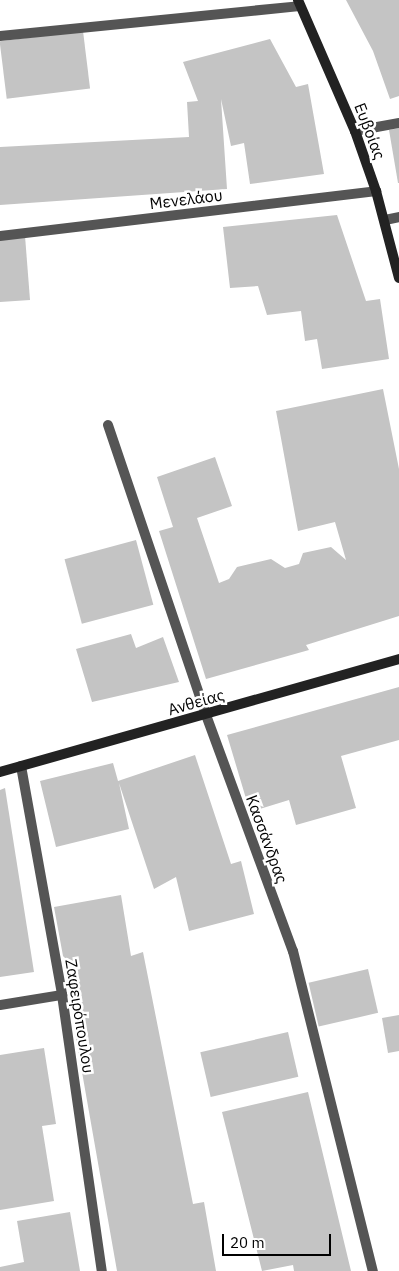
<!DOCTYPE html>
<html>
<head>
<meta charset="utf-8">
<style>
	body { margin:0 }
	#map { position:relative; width:399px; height:1271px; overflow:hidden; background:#fff; font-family:"IBM Plex Sans",sans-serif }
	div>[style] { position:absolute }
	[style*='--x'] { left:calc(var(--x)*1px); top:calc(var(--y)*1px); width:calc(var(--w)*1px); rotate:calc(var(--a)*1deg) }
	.building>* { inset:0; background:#c4c4c4; transform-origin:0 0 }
	.street>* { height:10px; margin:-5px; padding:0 5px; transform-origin:5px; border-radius:5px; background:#555 }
	.secondary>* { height:10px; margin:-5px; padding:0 5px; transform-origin:5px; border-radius:5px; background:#222 }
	span { translate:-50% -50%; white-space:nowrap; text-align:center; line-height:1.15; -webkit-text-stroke:5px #fff; paint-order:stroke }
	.street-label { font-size:16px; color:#000 }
	.scale { position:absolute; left:222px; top:1234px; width:109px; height:22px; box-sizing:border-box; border:2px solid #000; border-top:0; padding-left:6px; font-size:15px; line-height:18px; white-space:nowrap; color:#000; -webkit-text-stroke:4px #fff; paint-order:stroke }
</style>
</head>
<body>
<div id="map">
	<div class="building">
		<i style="clip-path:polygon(346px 0,399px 0,399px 96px,390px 99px,373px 51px)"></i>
		<i style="left:83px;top:31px;width:58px;height:84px;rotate:83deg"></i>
		<i style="clip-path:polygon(270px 39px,296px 87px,308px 84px,324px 174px,250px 184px,244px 143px,231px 146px,221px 99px,227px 189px,0 205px,0 147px,189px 137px,187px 102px,198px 101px,183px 62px)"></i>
		<i style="clip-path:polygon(399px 128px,399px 183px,398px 183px,389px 130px)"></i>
		<i style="clip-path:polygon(337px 215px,366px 301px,380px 299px,389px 359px,322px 369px,317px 339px,305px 341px,301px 311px,267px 315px,258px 286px,230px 288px,223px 227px)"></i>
		<i style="clip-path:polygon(25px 236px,30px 300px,0 302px,0 238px)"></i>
		<i style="clip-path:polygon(383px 389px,399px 469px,399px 616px,306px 645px,309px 650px,206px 679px,159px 531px,173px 527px,157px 477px,215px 457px,232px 506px,197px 518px,219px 583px,229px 579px,237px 567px,271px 559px,285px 568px,299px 564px,303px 553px,331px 547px,346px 560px,335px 522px,298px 531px,276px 411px)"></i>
		<i style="left:136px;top:540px;width:67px;height:74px;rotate:75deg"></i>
		<i style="clip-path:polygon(131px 634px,136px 648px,163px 637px,179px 682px,92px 702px,76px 649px)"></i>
		<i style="clip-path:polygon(399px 687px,399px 740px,341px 756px,356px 808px,296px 825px,289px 800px,250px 812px,227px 735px)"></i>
		<i style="clip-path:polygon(195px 755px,231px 864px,241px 861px,254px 914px,189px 931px,176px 877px,154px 889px,119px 783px,129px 829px,56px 847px,40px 781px,113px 763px,118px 781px)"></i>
		<i style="clip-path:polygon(5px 788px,34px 972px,0 977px,0 790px)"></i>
		<i style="clip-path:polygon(121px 895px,131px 956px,143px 952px,193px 1204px,204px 1202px,216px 1271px,117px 1271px,76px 1038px,82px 1024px,72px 966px,63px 956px,54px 907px)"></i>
		<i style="left:368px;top:969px;width:45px;height:61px;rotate:77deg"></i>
		<i style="clip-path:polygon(399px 1015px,399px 1051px,388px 1053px,382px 1018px)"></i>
		<i style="left:288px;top:1032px;width:46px;height:90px;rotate:77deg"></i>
		<i style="clip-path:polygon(44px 1048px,56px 1124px,42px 1126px,54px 1201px,0 1210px,0 1055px)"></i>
		<i style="clip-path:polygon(308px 1092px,351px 1271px,294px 1271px,293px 1265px,262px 1271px,222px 1112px)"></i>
		<i style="clip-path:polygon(70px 1212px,80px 1271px,0 1271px,0 1267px,24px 1262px,17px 1221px)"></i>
	</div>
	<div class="street">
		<i style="--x:0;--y:36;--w:301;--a:-5.7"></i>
		<i style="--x:355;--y:131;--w:45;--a:-10.3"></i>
		<i style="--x:385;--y:220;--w:14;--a:-12"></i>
		<i style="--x:0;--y:236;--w:379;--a:-6.8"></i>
		<i style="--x:108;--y:425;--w:306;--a:71.3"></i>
		<i style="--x:206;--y:715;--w:252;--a:69.8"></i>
		<i style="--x:293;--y:951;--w:330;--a:76"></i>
		<i style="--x:21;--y:766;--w:233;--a:79.8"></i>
		<i style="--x:62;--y:995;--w:279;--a:81.8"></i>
		<i style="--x:0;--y:1005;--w:63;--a:-9.2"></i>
	</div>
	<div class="secondary">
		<i style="--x:298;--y:0;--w:143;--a:66.5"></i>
		<i style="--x:355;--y:131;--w:64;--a:70.7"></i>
		<i style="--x:376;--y:191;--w:90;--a:75.2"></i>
		<i style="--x:0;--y:772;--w:415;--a:-15.8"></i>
	</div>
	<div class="street-label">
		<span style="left:370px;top:131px;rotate:69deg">Ευβοίας</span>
		<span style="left:186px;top:199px;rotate:-7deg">Μενελάου</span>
		<span style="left:196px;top:702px;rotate:-16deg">Ανθείας</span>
		<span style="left:267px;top:839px;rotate:70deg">Κασσάνδρας</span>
		<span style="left:80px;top:1016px;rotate:81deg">Ζαφειρόπουλου</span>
	</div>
	<div class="scale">20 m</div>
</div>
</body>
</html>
